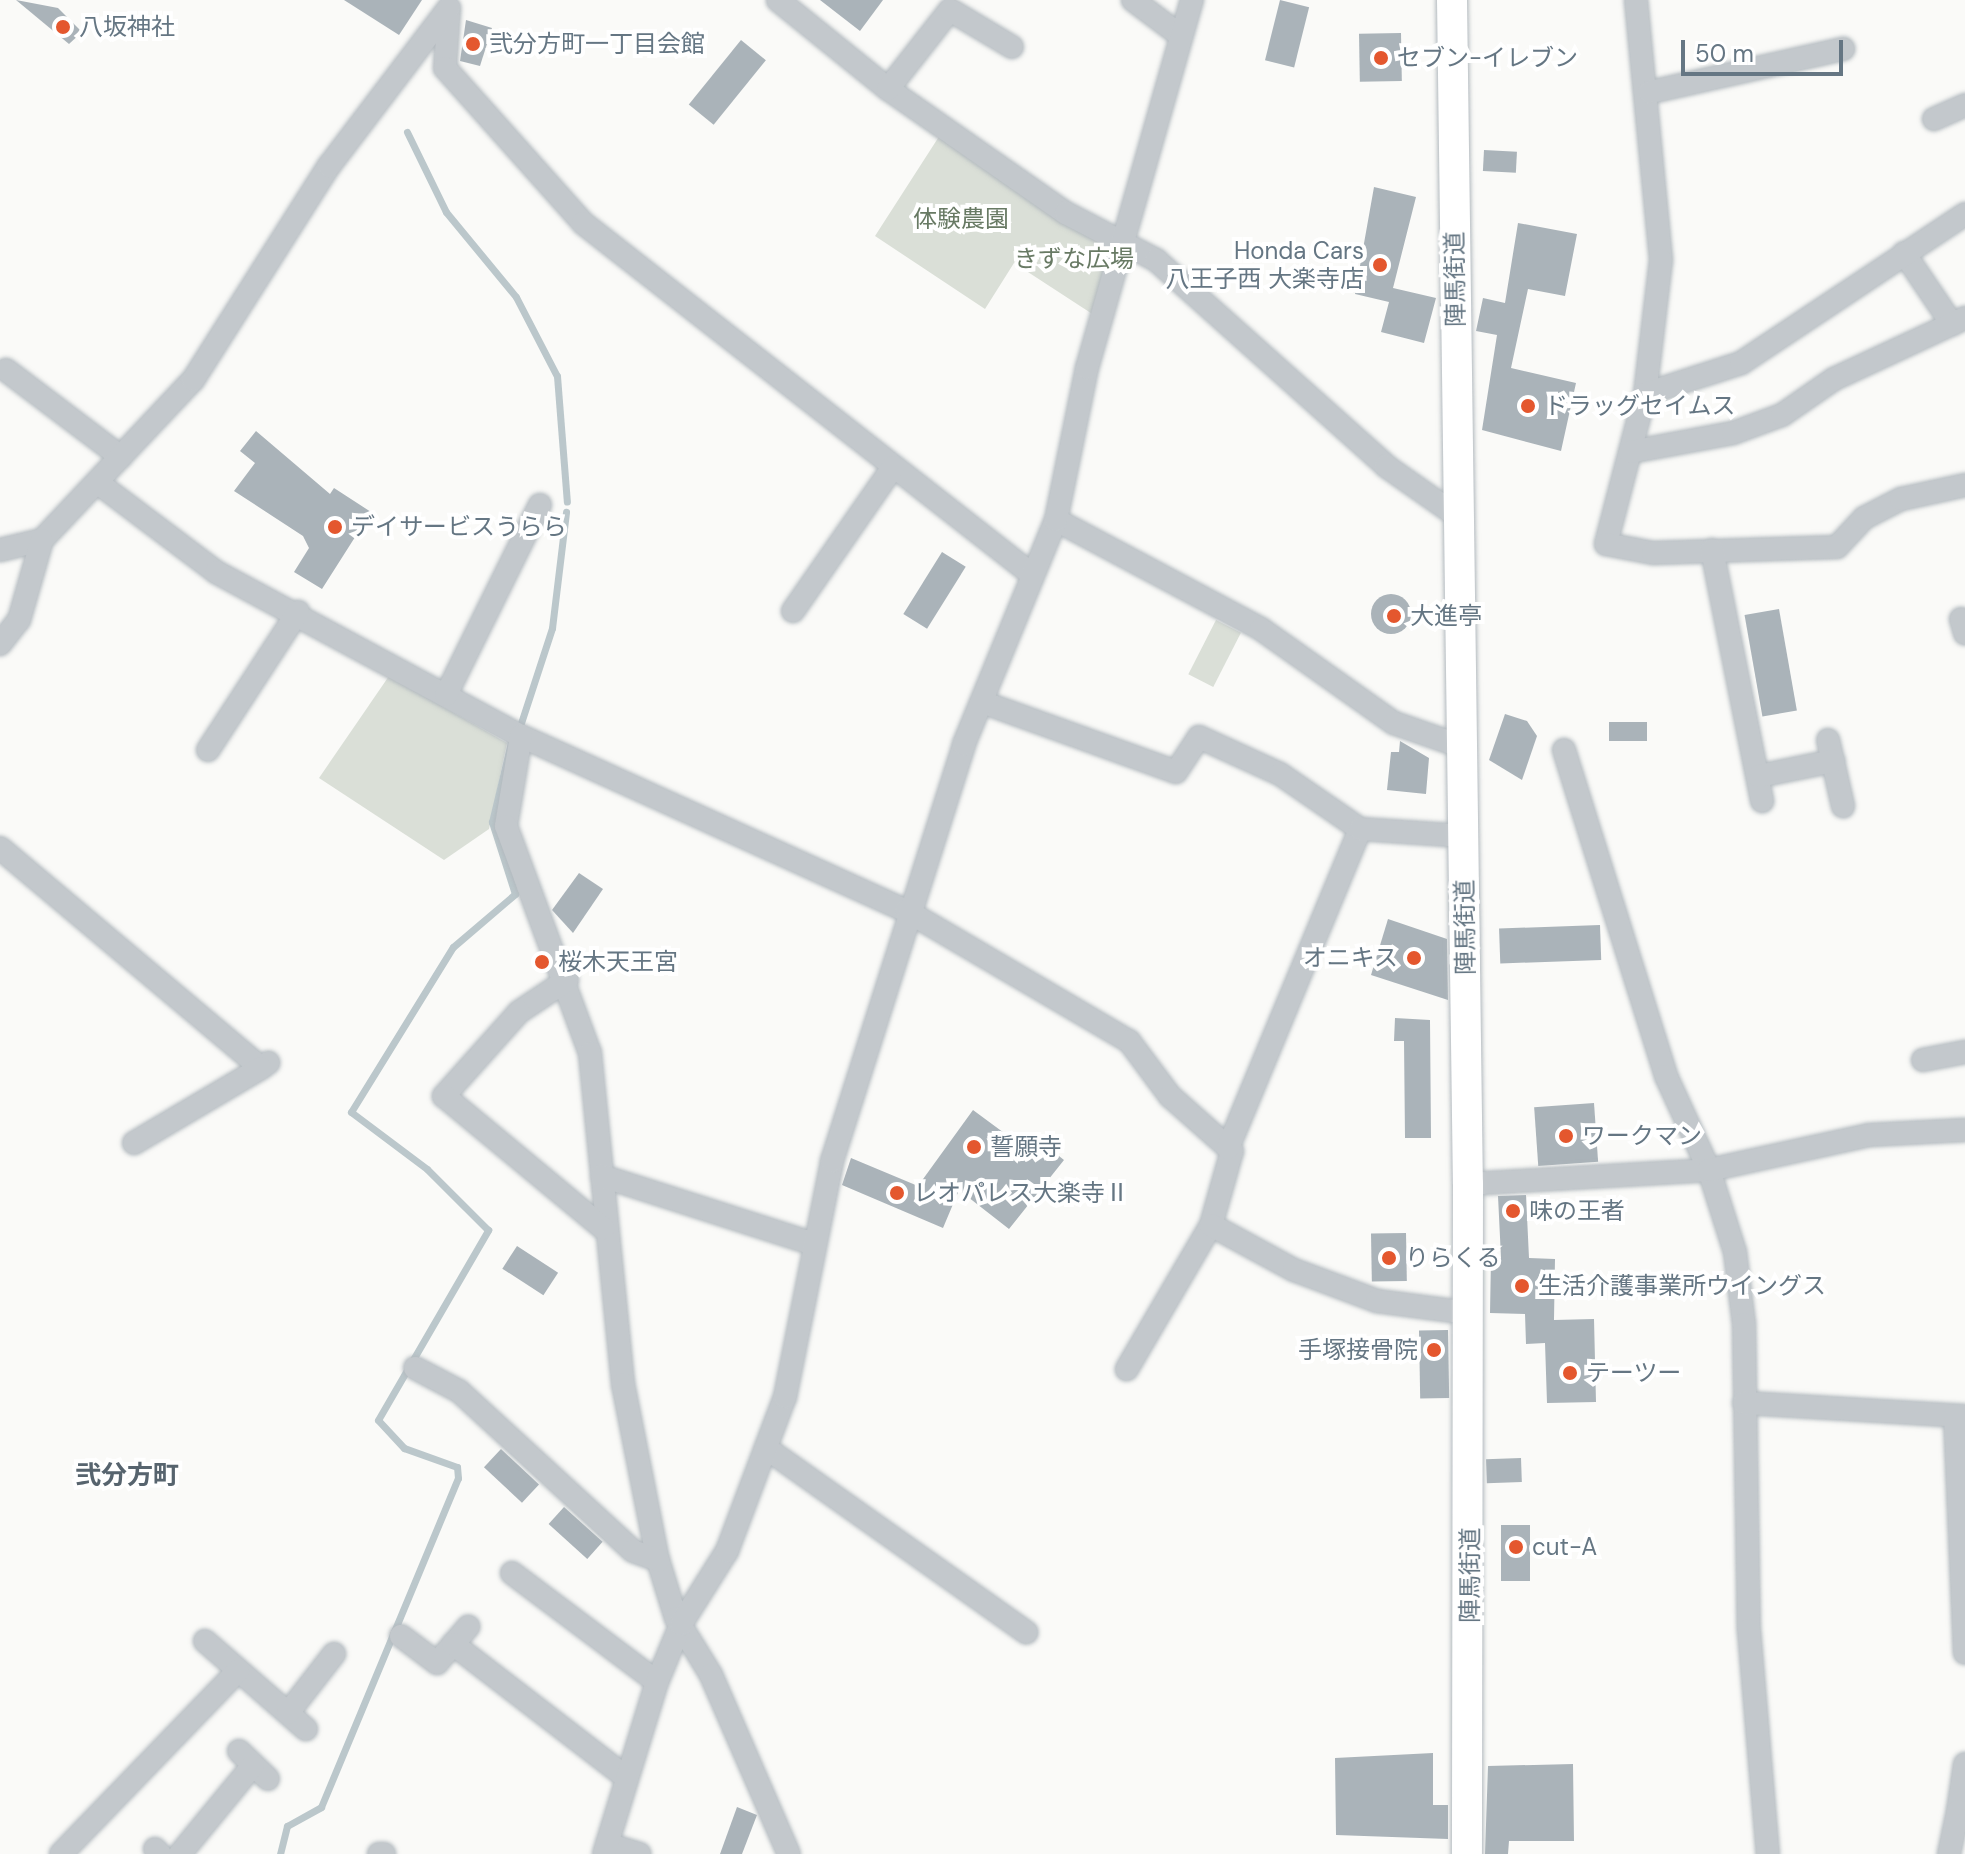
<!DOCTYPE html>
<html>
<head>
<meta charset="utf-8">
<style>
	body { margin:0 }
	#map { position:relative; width:1965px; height:1854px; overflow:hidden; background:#fafaf8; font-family:"DM Sans","Noto Sans JP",sans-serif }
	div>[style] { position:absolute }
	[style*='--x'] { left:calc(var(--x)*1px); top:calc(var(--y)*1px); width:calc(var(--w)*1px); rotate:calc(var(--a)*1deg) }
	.green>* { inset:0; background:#dadfd7; transform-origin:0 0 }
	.stream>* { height:7px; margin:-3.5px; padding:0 3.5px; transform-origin:3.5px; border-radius:3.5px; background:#bbc7cb }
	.building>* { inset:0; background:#aab3b9; transform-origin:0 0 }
	.round { border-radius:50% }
	.roads { filter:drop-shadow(0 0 2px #b3babf) drop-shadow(0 0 2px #b3babf) }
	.minor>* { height:22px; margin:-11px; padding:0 11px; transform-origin:11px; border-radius:11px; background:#c3c8cc }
	.secondary>* { height:30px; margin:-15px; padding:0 15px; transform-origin:15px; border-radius:15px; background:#fff }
	.dots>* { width:22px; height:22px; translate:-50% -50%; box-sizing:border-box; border:4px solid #fff; border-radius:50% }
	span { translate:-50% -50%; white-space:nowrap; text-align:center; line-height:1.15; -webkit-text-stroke:8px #fff; paint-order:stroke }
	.poi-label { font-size:24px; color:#657683 }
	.left { translate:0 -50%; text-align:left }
	.right { translate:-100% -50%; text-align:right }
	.park-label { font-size:24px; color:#687a64 }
	.street-label { font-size:24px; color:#657683 }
	.neighbourhood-label { font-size:26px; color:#57646e; font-weight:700 }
	.scale { position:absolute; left:1681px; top:40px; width:162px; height:36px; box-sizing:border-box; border:4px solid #657683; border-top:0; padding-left:10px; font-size:24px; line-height:28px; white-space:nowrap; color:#657683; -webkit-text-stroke:6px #fff; paint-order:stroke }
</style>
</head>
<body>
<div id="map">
	<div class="green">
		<i style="clip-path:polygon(940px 135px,1121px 245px,1100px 319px,1014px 263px,985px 309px,875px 236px)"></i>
		<i style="left:1216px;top:620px;width:28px;height:61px;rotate:27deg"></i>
		<i style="clip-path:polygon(389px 676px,507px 743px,489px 829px,444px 860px,319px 778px)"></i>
	</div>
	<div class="stream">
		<i style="--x:407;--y:132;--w:89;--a:64"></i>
		<i style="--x:446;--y:212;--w:110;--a:50.5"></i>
		<i style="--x:516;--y:297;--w:89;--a:62.6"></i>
		<i style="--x:557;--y:376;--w:126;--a:85.5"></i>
		<i style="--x:521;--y:723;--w:100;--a:-71.9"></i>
		<i style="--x:552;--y:628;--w:117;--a:-83.1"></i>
		<i style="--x:280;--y:1854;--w:29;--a:-76"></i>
		<i style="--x:287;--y:1826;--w:39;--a:-29"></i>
		<i style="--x:321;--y:1807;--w:356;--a:-67.4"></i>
		<i style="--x:458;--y:1478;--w:11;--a:-95"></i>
		<i style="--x:457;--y:1467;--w:56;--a:-160.3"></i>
		<i style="--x:404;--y:1448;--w:38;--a:-133"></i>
		<i style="--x:378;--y:1420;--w:220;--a:-59.9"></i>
		<i style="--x:488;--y:1230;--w:86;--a:-135"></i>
		<i style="--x:427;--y:1169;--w:95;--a:-143.1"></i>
		<i style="--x:351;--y:1112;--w:194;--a:-58.3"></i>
		<i style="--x:453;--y:947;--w:82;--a:-40.5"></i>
		<i style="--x:515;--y:894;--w:76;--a:-107.7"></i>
		<i style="--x:492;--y:822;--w:82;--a:-76.6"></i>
	</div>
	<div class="building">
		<i style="clip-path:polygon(16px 0,58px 8px,82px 32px,69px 44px)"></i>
		<i style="clip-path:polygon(344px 0,422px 0,399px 35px)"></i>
		<i style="clip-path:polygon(820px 0,883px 0,860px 31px)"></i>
		<i style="left:1280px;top:0;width:30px;height:62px;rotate:14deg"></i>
		<i style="clip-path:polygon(466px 20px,492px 28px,480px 66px,460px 61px)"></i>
		<i style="left:1401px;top:33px;width:48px;height:42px;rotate:89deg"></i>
		<i style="left:741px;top:40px;width:32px;height:83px;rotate:39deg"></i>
		<i style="left:1484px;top:150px;width:33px;height:21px;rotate:3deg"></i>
		<i style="clip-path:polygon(1374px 187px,1416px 197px,1393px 288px,1436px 298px,1424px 343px,1381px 332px,1389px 302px,1355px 294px)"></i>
		<i style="clip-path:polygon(1518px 223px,1577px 234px,1565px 296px,1528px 289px,1511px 368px,1576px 383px,1561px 451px,1482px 430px,1497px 335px,1476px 331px,1483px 298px,1505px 303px)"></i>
		<i style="clip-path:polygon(256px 431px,330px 494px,334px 488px,371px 512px,322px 589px,294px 572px,309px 548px,303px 536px,234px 491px,255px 463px,240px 451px)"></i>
		<i style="left:942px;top:552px;width:28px;height:73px;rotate:32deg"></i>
		<i class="round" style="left:1371px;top:594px;width:40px;height:40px"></i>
		<i style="left:1779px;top:609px;width:103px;height:35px;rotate:80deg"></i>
		<i style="clip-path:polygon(1505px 714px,1527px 721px,1537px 736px,1522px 780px,1489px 760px)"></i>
		<i style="left:1647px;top:722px;width:19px;height:38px;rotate:90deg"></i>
		<i style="clip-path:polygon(1400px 741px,1429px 758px,1426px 794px,1387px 790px,1391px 752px,1399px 752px)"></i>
		<i style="clip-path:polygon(579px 873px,603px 889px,573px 933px,552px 910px)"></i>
		<i style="clip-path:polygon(1388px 919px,1447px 939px,1448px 1000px,1371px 975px)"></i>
		<i style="left:1600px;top:925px;width:35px;height:101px;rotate:88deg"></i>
		<i style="clip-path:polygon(1395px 1018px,1430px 1020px,1431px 1138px,1405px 1138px,1404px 1041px,1394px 1041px)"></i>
		<i style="left:1594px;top:1103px;width:59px;height:60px;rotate:86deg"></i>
		<i style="clip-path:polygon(973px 1110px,1031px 1153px,1040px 1141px,1064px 1160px,1009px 1229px,959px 1190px,943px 1228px,842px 1185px,851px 1158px,918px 1186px)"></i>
		<i style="clip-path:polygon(1526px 1195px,1529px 1258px,1555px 1259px,1554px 1320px,1594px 1319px,1596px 1402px,1547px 1403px,1545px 1343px,1526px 1344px,1525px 1314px,1490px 1313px,1491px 1258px,1501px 1258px,1498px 1196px)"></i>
		<i style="left:1406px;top:1233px;width:48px;height:35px;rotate:89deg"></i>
		<i style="left:517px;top:1246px;width:49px;height:27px;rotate:33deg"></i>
		<i style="left:1448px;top:1330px;width:68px;height:29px;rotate:89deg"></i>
		<i style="left:501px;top:1449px;width:52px;height:25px;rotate:43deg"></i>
		<i style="left:1521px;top:1458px;width:24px;height:35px;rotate:88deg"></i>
		<i style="left:564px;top:1507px;width:52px;height:23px;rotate:42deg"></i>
		<i style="left:1501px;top:1525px;width:29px;height:56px"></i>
		<i style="clip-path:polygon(1433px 1753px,1433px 1805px,1448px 1805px,1448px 1839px,1336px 1835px,1335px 1758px)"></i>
		<i style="clip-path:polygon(1573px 1764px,1574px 1841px,1509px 1841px,1508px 1854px,1485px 1854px,1488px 1766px)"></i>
		<i style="clip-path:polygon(737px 1807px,757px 1815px,742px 1854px,720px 1854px)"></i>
	</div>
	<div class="roads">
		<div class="minor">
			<i style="--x:778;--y:0;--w:141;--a:39"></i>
			<i style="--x:888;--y:89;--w:217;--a:34.9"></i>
			<i style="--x:1066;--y:213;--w:102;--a:27.6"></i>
			<i style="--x:1156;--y:260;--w:309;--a:41.8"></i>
			<i style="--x:1386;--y:466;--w:90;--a:35.1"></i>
			<i style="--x:1133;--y:0;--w:60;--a:36.9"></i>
			<i style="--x:1636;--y:0;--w:261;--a:84.5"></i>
			<i style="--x:1661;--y:260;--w:135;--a:96.8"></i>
			<i style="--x:1645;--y:394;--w:155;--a:104.6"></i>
			<i style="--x:1606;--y:544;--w:48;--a:10.8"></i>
			<i style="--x:1653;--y:553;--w:184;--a:-1.9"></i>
			<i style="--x:1837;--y:547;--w:40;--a:-47"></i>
			<i style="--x:1864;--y:518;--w:42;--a:-27.2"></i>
			<i style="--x:1901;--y:499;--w:66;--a:-12.3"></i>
			<i style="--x:449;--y:8;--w:60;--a:93.8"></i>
			<i style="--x:445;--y:68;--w:208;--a:48.3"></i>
			<i style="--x:583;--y:223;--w:568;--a:38.06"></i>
			<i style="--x:888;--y:89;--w:100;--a:-51.9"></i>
			<i style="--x:950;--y:10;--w:72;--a:30.8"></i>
			<i style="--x:1650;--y:92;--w:198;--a:-12.6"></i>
			<i style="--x:1934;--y:119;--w:34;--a:-24"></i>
			<i style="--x:1904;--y:253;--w:86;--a:55.9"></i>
			<i style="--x:6;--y:370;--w:144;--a:37.1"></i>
			<i style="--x:1645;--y:394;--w:101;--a:-17.9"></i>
			<i style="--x:1741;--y:363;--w:269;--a:-33.6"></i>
			<i style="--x:1630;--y:452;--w:105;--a:-10.5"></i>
			<i style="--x:1733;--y:433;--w:52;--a:-20.2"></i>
			<i style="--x:1782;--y:415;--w:63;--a:-34.7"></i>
			<i style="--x:1834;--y:379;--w:145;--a:-25"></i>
			<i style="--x:98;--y:483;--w:148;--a:37"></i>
			<i style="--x:216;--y:572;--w:346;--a:28.3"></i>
			<i style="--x:521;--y:736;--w:424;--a:24.4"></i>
			<i style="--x:907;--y:911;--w:257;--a:30.4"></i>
			<i style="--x:1129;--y:1041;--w:69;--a:53.3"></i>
			<i style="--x:1170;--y:1096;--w:83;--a:41.6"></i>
			<i style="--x:1232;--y:1151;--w:77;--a:105.8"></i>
			<i style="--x:1211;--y:1225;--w:167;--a:120.3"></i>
			<i style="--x:1056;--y:520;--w:232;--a:28"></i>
			<i style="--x:1261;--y:629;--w:163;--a:35.3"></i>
			<i style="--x:1394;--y:723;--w:73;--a:19.2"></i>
			<i style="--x:0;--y:550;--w:43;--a:-13.4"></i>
			<i style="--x:42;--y:540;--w:220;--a:-46.7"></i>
			<i style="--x:193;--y:380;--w:254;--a:-57.6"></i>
			<i style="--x:329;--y:166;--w:198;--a:-52.8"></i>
			<i style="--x:1712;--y:550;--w:256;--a:78.7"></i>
			<i style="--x:793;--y:611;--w:175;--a:-55.2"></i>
			<i style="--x:1961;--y:619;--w:15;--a:74"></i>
			<i style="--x:0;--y:644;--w:31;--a:-52"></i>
			<i style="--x:19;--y:620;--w:83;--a:-74"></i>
			<i style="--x:446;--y:695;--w:212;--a:-63.7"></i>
			<i style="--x:982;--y:702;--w:206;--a:19.8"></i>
			<i style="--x:1176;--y:772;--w:42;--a:-56.7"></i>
			<i style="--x:1199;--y:737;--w:89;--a:24.6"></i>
			<i style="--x:1280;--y:774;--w:97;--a:34.5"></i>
			<i style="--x:521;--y:736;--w:91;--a:99.5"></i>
			<i style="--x:506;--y:826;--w:242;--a:69.7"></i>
			<i style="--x:590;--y:1053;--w:333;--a:84.3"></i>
			<i style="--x:623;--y:1384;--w:179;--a:78.8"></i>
			<i style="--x:658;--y:1560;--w:61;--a:72.8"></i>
			<i style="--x:676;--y:1618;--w:67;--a:58.4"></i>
			<i style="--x:711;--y:1675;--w:195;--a:66.5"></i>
			<i style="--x:1828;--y:740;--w:68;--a:77.2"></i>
			<i style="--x:208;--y:750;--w:165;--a:-56.9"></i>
			<i style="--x:1564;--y:750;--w:342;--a:72.6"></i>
			<i style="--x:1666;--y:1076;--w:103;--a:65.4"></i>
			<i style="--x:1709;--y:1170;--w:86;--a:72.4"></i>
			<i style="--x:1735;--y:1252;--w:73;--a:82.9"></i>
			<i style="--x:1744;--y:1324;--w:306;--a:89.1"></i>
			<i style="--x:1749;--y:1630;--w:225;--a:85.2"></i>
			<i style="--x:1759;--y:776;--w:76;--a:-11.5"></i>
			<i style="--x:0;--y:848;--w:341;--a:40.1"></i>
			<i style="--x:261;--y:1068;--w:9;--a:-36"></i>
			<i style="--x:567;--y:980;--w:58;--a:146.3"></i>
			<i style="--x:519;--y:1012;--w:113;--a:131.8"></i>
			<i style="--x:444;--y:1096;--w:207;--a:39.7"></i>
			<i style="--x:1923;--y:1060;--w:43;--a:-10.8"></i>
			<i style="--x:134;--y:1143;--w:147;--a:-30.6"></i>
			<i style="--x:1228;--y:1148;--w:345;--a:-67.5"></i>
			<i style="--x:1360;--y:829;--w:104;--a:3.9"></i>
			<i style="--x:602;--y:1176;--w:219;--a:17.8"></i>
			<i style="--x:1468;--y:1184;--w:241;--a:-3.3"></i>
			<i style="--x:1709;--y:1170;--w:164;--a:-12.3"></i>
			<i style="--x:1869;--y:1135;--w:96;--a:-3"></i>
			<i style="--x:1211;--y:1225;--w:94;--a:28.5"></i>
			<i style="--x:1294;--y:1270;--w:89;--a:20.5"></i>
			<i style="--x:1377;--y:1301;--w:92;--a:7.5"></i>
			<i style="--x:415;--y:1368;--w:50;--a:27.6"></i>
			<i style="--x:459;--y:1391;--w:236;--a:42.6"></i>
			<i style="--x:633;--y:1551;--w:27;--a:20"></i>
			<i style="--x:1744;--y:1403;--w:221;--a:3.4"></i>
			<i style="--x:1955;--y:1416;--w:237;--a:87.6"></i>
			<i style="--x:766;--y:1448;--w:319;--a:35.3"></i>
			<i style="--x:512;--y:1573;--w:181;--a:36.9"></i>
			<i style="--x:401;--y:1636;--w:45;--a:36.9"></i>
			<i style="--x:437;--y:1663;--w:48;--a:-49.3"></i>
			<i style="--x:205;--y:1641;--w:134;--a:41.1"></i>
			<i style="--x:453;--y:1644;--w:218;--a:37.6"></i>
			<i style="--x:288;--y:1713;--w:75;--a:-52.1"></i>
			<i style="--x:239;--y:1751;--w:40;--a:44"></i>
			<i style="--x:1965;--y:1764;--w:48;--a:98.5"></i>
			<i style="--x:1958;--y:1811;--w:7;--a:16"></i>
			<i style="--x:607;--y:1844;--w:34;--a:17"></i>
			<i style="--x:155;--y:1849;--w:7;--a:45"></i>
			<i style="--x:61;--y:1854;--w:255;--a:-46"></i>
			<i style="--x:180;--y:1854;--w:115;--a:-50.6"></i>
			<i style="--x:379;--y:1854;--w:5;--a:0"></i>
			<i style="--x:604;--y:1854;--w:180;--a:-72.9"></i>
			<i style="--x:657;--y:1682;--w:63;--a:-67.5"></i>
			<i style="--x:681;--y:1624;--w:86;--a:-57.8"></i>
			<i style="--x:727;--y:1551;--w:165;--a:-69.4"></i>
			<i style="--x:785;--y:1397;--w:241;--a:-78.7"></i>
			<i style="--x:832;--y:1161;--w:437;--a:-72.4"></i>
			<i style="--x:964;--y:744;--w:242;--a:-67.7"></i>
			<i style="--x:1056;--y:520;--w:155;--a:-78.5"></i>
			<i style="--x:1087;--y:368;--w:383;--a:-74.1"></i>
			<i style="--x:1949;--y:1854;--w:44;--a:-78.2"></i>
		</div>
		<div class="secondary">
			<i style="--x:1452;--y:0;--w:1184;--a:89.23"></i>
			<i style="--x:1468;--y:1184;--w:670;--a:90.09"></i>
		</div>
	</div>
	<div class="dots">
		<i style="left:63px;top:27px;background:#e4572e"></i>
		<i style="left:473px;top:44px;background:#e4572e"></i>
		<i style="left:1381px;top:58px;background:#e4572e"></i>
		<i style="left:1380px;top:265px;background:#e4572e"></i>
		<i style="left:1528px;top:406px;background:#e4572e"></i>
		<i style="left:335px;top:527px;background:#e4572e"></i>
		<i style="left:1394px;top:616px;background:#e4572e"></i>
		<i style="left:1414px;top:958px;background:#e4572e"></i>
		<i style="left:542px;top:962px;background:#e4572e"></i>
		<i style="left:1566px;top:1136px;background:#e4572e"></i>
		<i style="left:974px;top:1147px;background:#e4572e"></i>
		<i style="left:897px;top:1193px;background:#e4572e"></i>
		<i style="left:1513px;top:1211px;background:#e4572e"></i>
		<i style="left:1389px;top:1258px;background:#e4572e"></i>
		<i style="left:1522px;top:1286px;background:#e4572e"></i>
		<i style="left:1434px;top:1350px;background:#e4572e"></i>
		<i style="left:1570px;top:1373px;background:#e4572e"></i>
		<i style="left:1516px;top:1547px;background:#e4572e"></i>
	</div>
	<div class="poi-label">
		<span class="left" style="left:79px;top:27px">八坂神社</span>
		<span class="left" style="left:489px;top:44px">弐分方町一丁目会館</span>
		<span class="left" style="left:1397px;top:58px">セブン-イレブン</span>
		<span class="right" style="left:1364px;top:265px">Honda Cars<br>八王子西 大楽寺店</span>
		<span class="left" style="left:1544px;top:406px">ドラッグセイムス</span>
		<span class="left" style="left:351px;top:527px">デイサービスうらら</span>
		<span class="left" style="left:1410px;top:616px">大進亭</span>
		<span class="right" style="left:1398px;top:958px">オニキス</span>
		<span class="left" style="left:558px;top:962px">桜木天王宮</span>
		<span class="left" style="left:1582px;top:1136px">ワークマン</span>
		<span class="left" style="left:990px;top:1147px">誓願寺</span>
		<span class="left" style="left:913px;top:1193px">レオパレス大楽寺Ⅱ</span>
		<span class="left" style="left:1529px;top:1211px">味の王者</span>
		<span class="left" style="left:1405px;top:1258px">りらくる</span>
		<span class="left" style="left:1538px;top:1286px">生活介護事業所ウイングス</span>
		<span class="right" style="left:1418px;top:1350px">手塚接骨院</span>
		<span class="left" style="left:1586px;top:1373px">テーツー</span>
		<span class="left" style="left:1532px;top:1547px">cut-A</span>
	</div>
	<div class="park-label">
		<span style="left:961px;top:219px">体験農園</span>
		<span style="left:1074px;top:259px">きずな広場</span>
	</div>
	<div class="street-label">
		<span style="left:1455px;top:279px;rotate:-91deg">陣馬街道</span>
		<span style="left:1465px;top:927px;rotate:-91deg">陣馬街道</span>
		<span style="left:1470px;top:1575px;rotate:-90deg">陣馬街道</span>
	</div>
	<div class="neighbourhood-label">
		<span style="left:127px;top:1476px">弐分方町</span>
	</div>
	<div class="scale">50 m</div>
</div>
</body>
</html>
